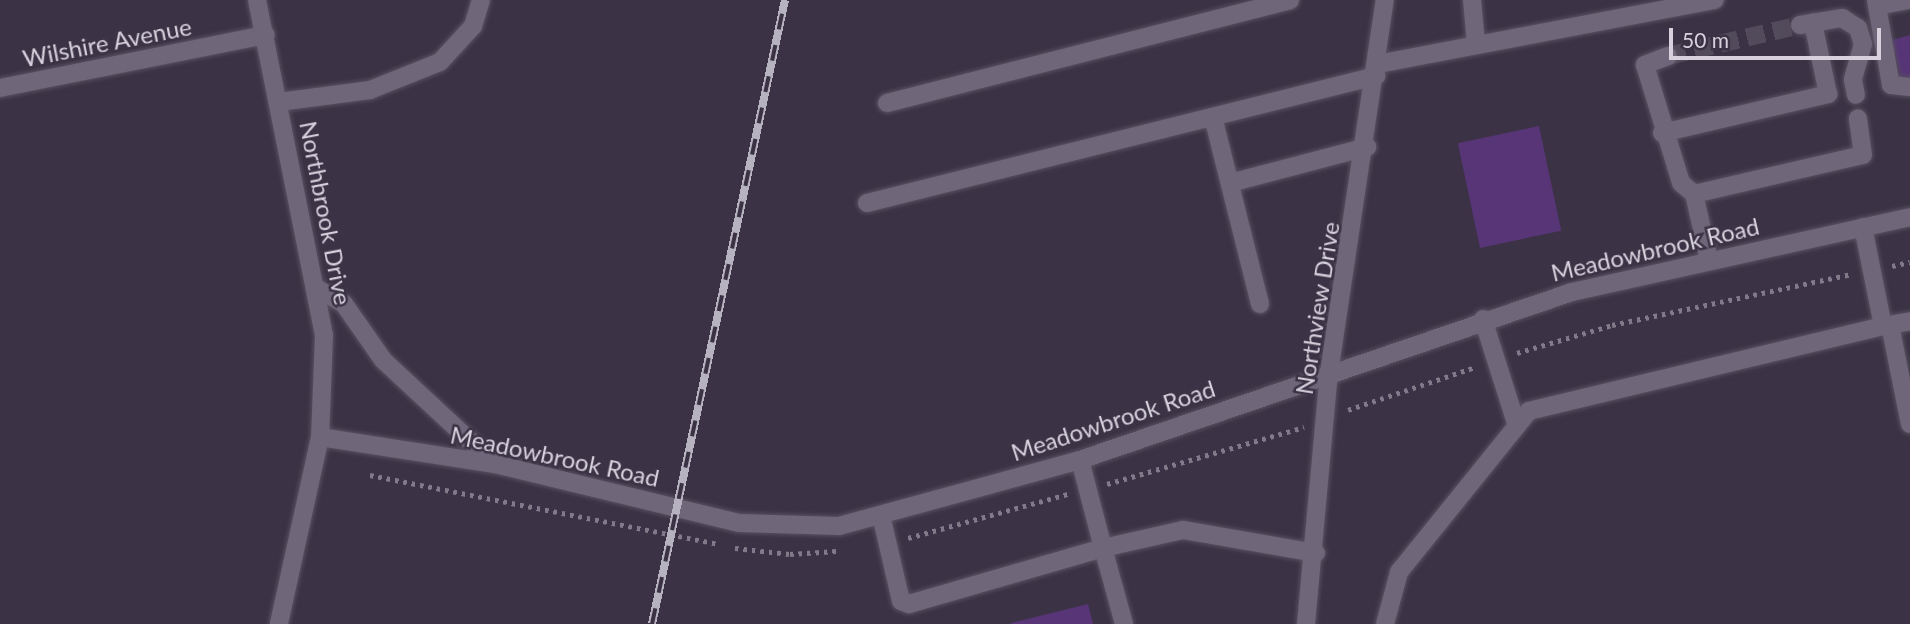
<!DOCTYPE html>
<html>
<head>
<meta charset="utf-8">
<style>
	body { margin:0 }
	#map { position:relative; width:1910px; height:624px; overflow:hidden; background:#3b3345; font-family:Lato,sans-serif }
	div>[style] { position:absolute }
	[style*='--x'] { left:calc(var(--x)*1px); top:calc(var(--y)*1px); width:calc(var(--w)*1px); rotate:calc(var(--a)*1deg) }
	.building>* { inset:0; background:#573577; transform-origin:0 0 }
	.minor-tunnel>* { height:18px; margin-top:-9px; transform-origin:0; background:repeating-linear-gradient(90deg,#524b5c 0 18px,transparent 0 27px) }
	.path>* { height:4.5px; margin-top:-2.25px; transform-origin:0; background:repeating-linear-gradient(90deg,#807a89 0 3.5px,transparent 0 8.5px) }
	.roads { filter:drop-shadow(0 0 2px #585160) drop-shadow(0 0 2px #585160) }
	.minor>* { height:18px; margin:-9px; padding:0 9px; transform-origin:9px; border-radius:9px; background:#6f667a }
	.rail>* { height:8px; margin-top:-4px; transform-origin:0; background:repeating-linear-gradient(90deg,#3b3345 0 16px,#b7b2bf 0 32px); box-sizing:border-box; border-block:2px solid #b7b2bf }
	span { translate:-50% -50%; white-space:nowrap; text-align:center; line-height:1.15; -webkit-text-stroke:5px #3b3345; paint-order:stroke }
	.street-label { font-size:24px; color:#d6d1dd }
	.scale { position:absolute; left:1669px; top:28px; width:212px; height:32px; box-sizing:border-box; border:4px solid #d6d1dd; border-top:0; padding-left:9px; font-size:21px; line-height:24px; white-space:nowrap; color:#d6d1dd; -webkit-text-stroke:5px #3b3345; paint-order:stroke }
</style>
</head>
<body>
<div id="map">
	<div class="building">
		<i style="clip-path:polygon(1910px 35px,1910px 78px,1901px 80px,1892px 40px)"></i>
		<i style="left:1539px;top:126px;width:107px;height:83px;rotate:78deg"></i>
		<i style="clip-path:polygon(1088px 604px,1093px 624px,1011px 624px,1011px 623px)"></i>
	</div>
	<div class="minor-tunnel">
		<i style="--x:1668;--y:56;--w:136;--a:-13.2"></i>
	</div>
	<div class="path">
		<i style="--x:1892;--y:266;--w:18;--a:-13"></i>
		<i style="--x:1517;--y:353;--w:99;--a:-16.4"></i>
		<i style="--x:1612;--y:325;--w:245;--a:-12"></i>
		<i style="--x:1348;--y:410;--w:134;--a:-18.7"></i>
		<i style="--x:370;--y:475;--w:356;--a:11.2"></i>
		<i style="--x:1107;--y:484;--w:205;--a:-16.1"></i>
		<i style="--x:908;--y:538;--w:166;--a:-15.4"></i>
		<i style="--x:735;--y:548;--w:55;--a:6.2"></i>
		<i style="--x:790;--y:554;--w:47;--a:-3.7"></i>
	</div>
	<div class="roads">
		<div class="minor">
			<i style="--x:257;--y:0;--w:342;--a:78.7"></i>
			<i style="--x:324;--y:335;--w:102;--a:92.2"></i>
			<i style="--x:320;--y:437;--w:191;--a:102.4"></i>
			<i style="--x:1472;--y:0;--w:44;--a:84.8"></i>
			<i style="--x:1876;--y:0;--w:6;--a:81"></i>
			<i style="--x:1877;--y:6;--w:31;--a:-11"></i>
			<i style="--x:1877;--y:6;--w:80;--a:80"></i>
			<i style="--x:1891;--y:85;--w:19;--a:6"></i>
			<i style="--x:1800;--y:25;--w:43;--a:-9.5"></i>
			<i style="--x:1842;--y:18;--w:19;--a:32"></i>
			<i style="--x:1858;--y:28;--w:17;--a:73"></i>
			<i style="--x:1863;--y:44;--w:37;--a:106"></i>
			<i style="--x:1853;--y:80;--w:15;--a:79"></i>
			<i style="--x:1668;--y:56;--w:25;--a:159"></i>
			<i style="--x:1645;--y:65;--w:123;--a:73"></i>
			<i style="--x:1681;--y:183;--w:17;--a:40"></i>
			<i style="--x:1694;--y:194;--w:68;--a:77.2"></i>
			<i style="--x:1378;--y:64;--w:343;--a:-10.8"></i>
			<i style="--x:0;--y:88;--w:271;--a:-11.3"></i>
			<i style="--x:279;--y:102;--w:92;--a:-7.5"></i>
			<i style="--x:370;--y:90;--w:75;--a:-21.8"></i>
			<i style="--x:440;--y:62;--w:49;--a:-47.5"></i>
			<i style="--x:473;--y:26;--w:27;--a:-73"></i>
			<i style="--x:887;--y:103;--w:416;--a:-14.3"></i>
			<i style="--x:1213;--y:117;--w:193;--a:75.9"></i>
			<i style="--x:1662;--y:133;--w:171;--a:-13.2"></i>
			<i style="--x:1828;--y:94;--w:73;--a:-101.9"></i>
			<i style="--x:1230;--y:183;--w:142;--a:-14.7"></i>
			<i style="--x:1694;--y:194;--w:173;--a:-13"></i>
			<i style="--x:1863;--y:155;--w:37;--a:-98"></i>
			<i style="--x:867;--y:203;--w:525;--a:-14.01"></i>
			<i style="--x:1863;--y:227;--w:101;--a:78.6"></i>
			<i style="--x:1883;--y:326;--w:27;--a:-10"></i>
			<i style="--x:318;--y:289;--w:30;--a:30"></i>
			<i style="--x:344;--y:304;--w:68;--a:55.1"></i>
			<i style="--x:383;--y:360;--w:153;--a:42.9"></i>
			<i style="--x:1483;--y:319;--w:112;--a:72.4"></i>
			<i style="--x:1890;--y:325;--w:101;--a:78.6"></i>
			<i style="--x:320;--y:437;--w:177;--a:8.8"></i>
			<i style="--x:495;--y:464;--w:251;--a:13.6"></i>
			<i style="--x:739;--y:523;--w:100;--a:1.7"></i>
			<i style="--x:839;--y:526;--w:250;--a:-15.3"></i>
			<i style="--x:1080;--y:460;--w:520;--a:-18.85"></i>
			<i style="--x:1572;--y:292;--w:346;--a:-12.5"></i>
			<i style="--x:881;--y:515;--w:88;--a:76.9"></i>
			<i style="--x:901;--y:601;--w:9;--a:21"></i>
			<i style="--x:909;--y:604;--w:202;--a:-16.1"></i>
			<i style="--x:1103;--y:548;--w:91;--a:-104.6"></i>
			<i style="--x:1124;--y:624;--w:79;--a:-105.4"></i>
			<i style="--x:1103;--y:548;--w:82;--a:-12.7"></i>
			<i style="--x:1183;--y:530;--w:135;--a:9.8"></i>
			<i style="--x:1306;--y:624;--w:252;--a:-84.8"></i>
			<i style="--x:1329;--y:373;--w:377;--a:-81.5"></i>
			<i style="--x:1385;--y:624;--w:54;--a:-74.9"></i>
			<i style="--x:1399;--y:572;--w:207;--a:-51.1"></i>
			<i style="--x:1529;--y:411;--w:364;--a:-13.5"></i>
		</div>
	</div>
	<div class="rail">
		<i style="--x:652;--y:624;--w:638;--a:-77.97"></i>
	</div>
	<div class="street-label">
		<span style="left:107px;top:42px;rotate:-11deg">Wilshire Avenue</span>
		<span style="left:326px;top:213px;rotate:79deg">Northbrook Drive</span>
		<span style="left:1655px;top:249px;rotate:-13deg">Meadowbrook Road</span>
		<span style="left:1317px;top:308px;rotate:-81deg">Northview Drive</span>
		<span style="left:1113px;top:420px;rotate:-18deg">Meadowbrook Road</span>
		<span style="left:555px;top:456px;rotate:12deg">Meadowbrook Road</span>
	</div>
	<div class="scale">50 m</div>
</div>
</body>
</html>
